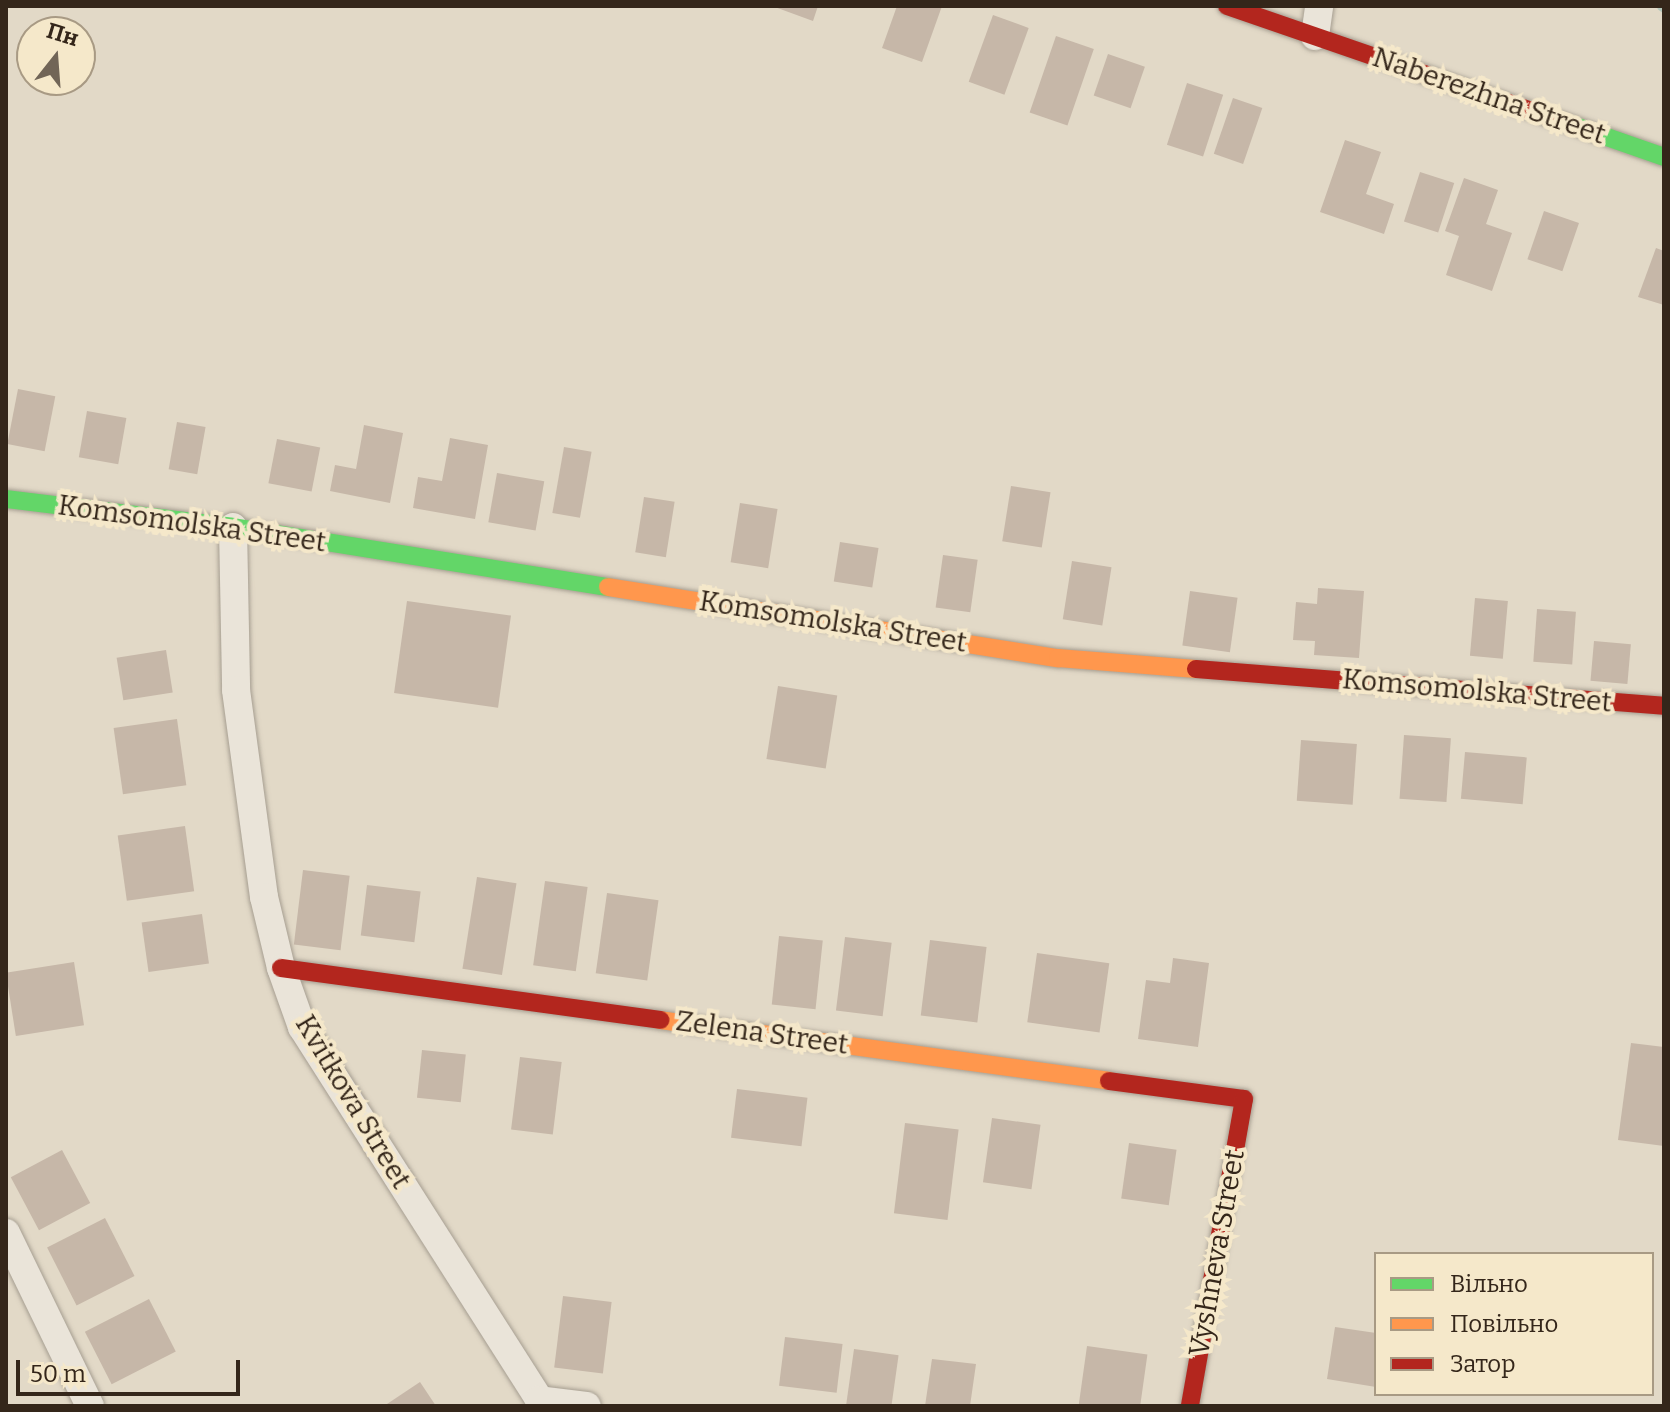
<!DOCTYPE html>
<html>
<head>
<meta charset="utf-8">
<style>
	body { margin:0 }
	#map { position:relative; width:1670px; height:1412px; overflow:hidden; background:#e2d9c7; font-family:Bitter,serif }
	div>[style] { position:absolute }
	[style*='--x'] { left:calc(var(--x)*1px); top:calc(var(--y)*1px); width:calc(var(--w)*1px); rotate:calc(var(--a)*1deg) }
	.stream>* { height:9px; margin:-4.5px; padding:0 4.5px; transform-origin:4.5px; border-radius:4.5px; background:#b3c6ba }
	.building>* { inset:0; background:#c6b7a8; transform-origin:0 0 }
	.roads { filter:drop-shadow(0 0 2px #a69e91) drop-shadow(0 0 2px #a69e91) }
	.street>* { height:28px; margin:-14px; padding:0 14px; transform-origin:14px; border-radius:14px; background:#eae4d9 }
	.fast>* { height:18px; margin:-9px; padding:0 9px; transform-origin:9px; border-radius:9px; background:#63d668 }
	.slow>* { height:18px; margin:-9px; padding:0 9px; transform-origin:9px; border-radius:9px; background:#ff974d }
	.jam>* { height:18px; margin:-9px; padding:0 9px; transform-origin:9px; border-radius:9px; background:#b3261e }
	span { translate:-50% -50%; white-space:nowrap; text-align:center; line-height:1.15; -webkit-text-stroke:8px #f5e8ca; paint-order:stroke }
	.street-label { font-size:28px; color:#34261a }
	.frame { position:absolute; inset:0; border:8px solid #34261a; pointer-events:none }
	.legend { position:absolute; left:1374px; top:1252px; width:280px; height:144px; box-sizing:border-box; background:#f5e8ca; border:2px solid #a89a84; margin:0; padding:10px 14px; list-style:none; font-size:24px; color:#34261a }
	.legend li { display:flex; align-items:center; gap:16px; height:40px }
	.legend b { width:40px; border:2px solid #a89a84 }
	.north { position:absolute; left:16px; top:16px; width:80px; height:80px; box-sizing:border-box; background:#f5e8ca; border:2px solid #a89a84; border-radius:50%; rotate:17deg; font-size:22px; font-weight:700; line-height:32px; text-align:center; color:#34261a }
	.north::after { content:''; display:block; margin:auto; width:28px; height:36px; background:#716557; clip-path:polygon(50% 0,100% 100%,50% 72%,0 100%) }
	.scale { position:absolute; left:16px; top:1360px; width:224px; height:36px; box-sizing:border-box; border:4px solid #34261a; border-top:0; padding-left:10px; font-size:24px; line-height:28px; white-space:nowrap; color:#34261a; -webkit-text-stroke:6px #f5e8ca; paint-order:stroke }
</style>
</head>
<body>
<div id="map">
	<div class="stream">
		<i style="--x:1661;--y:6;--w:4;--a:34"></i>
	</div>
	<div class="building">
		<i style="clip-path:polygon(772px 6px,818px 6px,813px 21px)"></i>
		<i style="clip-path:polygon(897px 6px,942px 6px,922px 62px,882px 48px)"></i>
		<i style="left:993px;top:15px;width:38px;height:71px;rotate:20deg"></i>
		<i style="left:1056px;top:36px;width:40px;height:81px;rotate:19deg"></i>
		<i style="left:1108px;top:54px;width:39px;height:44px;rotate:19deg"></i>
		<i style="left:1187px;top:83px;width:38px;height:65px;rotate:18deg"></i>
		<i style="left:1233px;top:98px;width:31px;height:59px;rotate:19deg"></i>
		<i style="clip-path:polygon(1345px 140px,1381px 152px,1366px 194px,1394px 204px,1384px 234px,1320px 212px)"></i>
		<i style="left:1420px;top:172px;width:36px;height:52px;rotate:18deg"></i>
		<i style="clip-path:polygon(1464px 178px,1498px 190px,1486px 224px,1512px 233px,1492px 291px,1446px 275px,1459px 236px,1445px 231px)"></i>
		<i style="left:1544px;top:211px;width:37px;height:51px;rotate:19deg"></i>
		<i style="clip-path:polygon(1656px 248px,1664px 251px,1664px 305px,1638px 297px)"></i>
		<i style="left:18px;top:389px;width:38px;height:56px;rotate:11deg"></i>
		<i style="left:87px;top:411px;width:40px;height:47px;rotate:10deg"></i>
		<i style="left:177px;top:422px;width:29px;height:48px;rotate:10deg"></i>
		<i style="clip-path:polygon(364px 425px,403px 433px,390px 503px,330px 491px,335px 465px,356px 469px)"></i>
		<i style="clip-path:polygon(450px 438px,488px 445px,475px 519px,413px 508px,418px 477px,442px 481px)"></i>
		<i style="left:277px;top:439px;width:44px;height:45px;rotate:11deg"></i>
		<i style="left:564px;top:447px;width:28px;height:67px;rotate:10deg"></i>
		<i style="left:497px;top:473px;width:48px;height:50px;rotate:10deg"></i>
		<i style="left:1011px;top:486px;width:40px;height:56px;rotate:9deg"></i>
		<i style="left:644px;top:497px;width:31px;height:56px;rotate:9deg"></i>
		<i style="left:740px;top:503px;width:38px;height:60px;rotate:9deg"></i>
		<i style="left:840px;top:542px;width:39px;height:40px;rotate:9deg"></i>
		<i style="left:943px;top:555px;width:35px;height:53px;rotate:8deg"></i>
		<i style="left:1072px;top:561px;width:40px;height:59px;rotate:9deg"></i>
		<i style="clip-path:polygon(1318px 588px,1364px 591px,1359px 658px,1314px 655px,1315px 641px,1293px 640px,1296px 602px,1317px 604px)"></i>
		<i style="left:1190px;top:591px;width:48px;height:55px;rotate:8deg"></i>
		<i style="left:1475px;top:598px;width:33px;height:58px;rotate:5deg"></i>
		<i style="left:407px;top:601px;width:105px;height:93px;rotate:8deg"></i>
		<i style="left:1537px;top:609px;width:39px;height:53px;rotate:4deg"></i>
		<i style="left:1594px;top:641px;width:37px;height:40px;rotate:5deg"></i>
		<i style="left:166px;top:650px;width:43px;height:50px;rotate:81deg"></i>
		<i style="left:778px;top:686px;width:60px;height:74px;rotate:9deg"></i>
		<i style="left:177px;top:719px;width:67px;height:64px;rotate:82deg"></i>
		<i style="left:1404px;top:735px;width:47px;height:64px;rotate:4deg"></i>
		<i style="left:1301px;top:740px;width:56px;height:61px;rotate:4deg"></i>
		<i style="left:1465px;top:752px;width:62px;height:47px;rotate:5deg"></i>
		<i style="left:185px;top:826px;width:66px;height:68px;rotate:82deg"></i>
		<i style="left:303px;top:870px;width:47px;height:75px;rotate:7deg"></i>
		<i style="left:477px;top:877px;width:40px;height:93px;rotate:9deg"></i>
		<i style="left:545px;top:881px;width:43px;height:85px;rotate:8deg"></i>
		<i style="left:367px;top:885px;width:54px;height:51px;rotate:7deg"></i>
		<i style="left:607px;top:893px;width:52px;height:81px;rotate:8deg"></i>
		<i style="left:202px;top:914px;width:50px;height:61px;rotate:82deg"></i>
		<i style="left:779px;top:936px;width:44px;height:69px;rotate:6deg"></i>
		<i style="left:845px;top:937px;width:47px;height:74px;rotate:7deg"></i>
		<i style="left:930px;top:940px;width:57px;height:76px;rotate:7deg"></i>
		<i style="left:1037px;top:953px;width:73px;height:70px;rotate:8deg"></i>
		<i style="clip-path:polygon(1173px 958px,1209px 963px,1198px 1047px,1138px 1039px,1146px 980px,1170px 983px)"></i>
		<i style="left:74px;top:962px;width:64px;height:69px;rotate:81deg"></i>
		<i style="clip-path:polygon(1631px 1043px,1664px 1047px,1664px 1146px,1618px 1140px)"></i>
		<i style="left:422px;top:1050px;width:44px;height:48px;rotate:6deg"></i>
		<i style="left:520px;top:1057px;width:42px;height:73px;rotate:7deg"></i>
		<i style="left:737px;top:1089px;width:71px;height:49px;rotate:7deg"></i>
		<i style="left:992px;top:1118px;width:49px;height:65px;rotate:8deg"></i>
		<i style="left:905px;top:1123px;width:54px;height:91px;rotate:7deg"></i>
		<i style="left:1129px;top:1143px;width:48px;height:56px;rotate:8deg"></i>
		<i style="left:62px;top:1150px;width:60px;height:58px;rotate:62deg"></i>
		<i style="left:105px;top:1218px;width:65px;height:65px;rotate:63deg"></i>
		<i style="left:563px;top:1296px;width:49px;height:72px;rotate:7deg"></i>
		<i style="left:149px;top:1299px;width:59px;height:72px;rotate:63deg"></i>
		<i style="clip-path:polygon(1335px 1327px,1376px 1333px,1376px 1387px,1327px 1379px)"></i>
		<i style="left:785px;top:1337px;width:58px;height:49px;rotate:7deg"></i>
		<i style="left:1087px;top:1346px;width:61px;height:61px;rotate:8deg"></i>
		<i style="left:854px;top:1349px;width:45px;height:57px;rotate:8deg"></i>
		<i style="clip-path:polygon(932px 1359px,976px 1364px,970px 1406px,925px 1406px)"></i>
		<i style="clip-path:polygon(420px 1382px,436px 1406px,384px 1406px)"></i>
	</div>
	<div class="roads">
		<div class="street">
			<i style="--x:1315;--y:36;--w:30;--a:-82"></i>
			<i style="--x:233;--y:527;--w:163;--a:88.9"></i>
			<i style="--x:236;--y:690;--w:209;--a:82.3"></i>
			<i style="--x:264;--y:897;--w:73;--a:76.5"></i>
			<i style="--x:281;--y:968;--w:63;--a:70.4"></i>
			<i style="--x:302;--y:1027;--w:449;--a:57.5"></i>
			<i style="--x:6;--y:1233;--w:192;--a:64.1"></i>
			<i style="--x:539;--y:1400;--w:48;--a:7.1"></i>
		</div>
		<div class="fast">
			<i style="--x:1555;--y:119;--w:115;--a:19.2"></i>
			<i style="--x:6;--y:499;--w:229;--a:7"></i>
			<i style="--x:233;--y:527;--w:380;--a:9.1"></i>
		</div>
		<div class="slow">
			<i style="--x:608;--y:587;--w:456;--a:9"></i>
			<i style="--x:1058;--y:658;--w:138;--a:4.6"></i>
			<i style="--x:660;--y:1020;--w:453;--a:7.7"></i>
		</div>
		<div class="jam">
			<i style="--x:1227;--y:6;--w:347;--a:19"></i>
			<i style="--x:1196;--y:669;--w:469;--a:4.5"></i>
			<i style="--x:281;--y:968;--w:383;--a:7.8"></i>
			<i style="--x:1109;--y:1081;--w:136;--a:7.6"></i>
			<i style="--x:1244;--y:1099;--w:312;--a:100"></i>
		</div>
	</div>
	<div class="street-label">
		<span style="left:1489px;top:96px;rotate:19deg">Naberezhna Street</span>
		<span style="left:192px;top:524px;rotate:8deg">Komsomolska Street</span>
		<span style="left:833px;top:622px;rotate:9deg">Komsomolska Street</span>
		<span style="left:1477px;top:691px;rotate:5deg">Komsomolska Street</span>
		<span style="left:762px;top:1033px;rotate:8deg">Zelena Street</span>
		<span style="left:353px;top:1102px;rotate:59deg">Kvitkova Street</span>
		<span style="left:1217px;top:1253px;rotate:-80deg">Vyshneva Street</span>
	</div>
	<div class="frame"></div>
	<ul class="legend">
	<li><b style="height:10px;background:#63d668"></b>Вільно</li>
	<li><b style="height:10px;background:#ff974d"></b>Повільно</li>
	<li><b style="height:10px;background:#b3261e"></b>Затор</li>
	</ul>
	<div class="north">Пн</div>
	<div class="scale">50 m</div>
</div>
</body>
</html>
